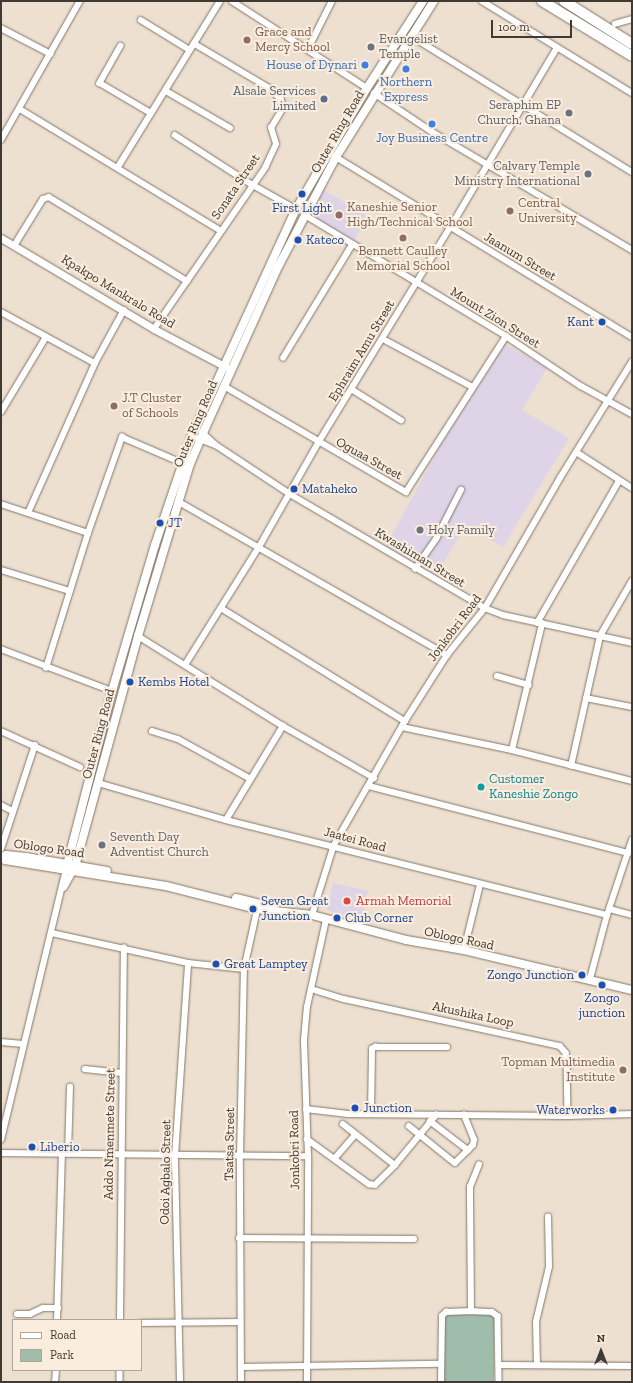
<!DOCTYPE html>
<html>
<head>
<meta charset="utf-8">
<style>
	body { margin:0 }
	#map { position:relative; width:633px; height:1383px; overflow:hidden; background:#ede0d1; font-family:"Zilla Slab",serif }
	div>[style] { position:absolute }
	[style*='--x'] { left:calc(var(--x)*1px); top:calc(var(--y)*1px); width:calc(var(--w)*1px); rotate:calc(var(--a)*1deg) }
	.education>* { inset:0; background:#dfd3e7; transform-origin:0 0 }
	.medical>* { inset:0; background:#ddd4e8; transform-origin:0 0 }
	.green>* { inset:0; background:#9fbdaa; transform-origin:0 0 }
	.roads { filter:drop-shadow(0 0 1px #827769) drop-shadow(0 0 1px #827769) }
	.minor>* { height:5.5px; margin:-2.75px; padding:0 2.75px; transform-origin:2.75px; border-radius:2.75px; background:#fff }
	.tertiary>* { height:7px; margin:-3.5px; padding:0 3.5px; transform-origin:3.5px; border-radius:3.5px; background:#fff }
	.secondary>* { height:8px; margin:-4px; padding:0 4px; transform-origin:4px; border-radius:4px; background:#fff }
	.trunk>* { height:10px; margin:-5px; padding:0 5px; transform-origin:5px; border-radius:5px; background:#fff }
	.dots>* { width:11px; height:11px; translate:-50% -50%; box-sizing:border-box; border:2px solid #faedde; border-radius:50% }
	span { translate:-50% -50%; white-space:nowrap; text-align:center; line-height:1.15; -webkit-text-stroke:4px #faedde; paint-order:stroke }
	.education-label { font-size:13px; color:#785e54 }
	.left { translate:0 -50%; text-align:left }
	.right { translate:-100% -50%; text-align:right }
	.worship-label { font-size:13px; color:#5b616d }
	.shop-label { font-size:13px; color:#366cbe }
	.service-label { font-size:13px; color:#4e5e75 }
	.street-label { font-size:13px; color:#3f3a34 }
	.transit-label { font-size:13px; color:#164399 }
	.culture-label { font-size:13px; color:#0d838f }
	.health-label { font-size:13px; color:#be3a42 }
	.frame { position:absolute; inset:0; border:2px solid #3f3a34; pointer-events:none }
	.legend { position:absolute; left:12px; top:1319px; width:130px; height:52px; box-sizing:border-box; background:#faedde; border:1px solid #afa59a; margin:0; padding:5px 7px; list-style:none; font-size:12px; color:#3f3a34 }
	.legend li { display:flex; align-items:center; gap:8px; height:20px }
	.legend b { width:20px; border:1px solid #afa59a }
	.north { position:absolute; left:581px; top:1331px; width:40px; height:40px; -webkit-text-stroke:3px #faedde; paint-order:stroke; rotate:0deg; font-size:11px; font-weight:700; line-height:16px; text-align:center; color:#3f3a34 }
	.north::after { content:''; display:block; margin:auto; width:14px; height:18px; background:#3f3a34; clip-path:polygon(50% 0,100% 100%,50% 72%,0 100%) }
	.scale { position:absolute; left:491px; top:20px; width:81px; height:18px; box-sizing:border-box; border:2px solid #3f3a34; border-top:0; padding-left:5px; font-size:12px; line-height:14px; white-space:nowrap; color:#3f3a34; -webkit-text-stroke:3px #faedde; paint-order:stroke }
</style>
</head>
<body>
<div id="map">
	<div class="education">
		<i style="left:322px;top:189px;width:54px;height:28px;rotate:31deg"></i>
		<i style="clip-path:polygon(505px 344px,547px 368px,522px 410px,569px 438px,503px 547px,466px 525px,435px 577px,386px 546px,442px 443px)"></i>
	</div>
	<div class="medical">
		<i style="left:333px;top:883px;width:36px;height:28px;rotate:13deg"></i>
	</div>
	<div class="green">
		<i style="left:443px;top:1315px;width:51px;height:67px"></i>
	</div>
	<div class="roads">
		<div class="minor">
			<i style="--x:232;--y:1;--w:161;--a:32.8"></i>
			<i style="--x:482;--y:1;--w:176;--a:31.5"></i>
			<i style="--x:141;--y:20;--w:57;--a:31.5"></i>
			<i style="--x:615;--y:24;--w:18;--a:-16"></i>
			<i style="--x:1;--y:28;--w:56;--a:27.5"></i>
			<i style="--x:411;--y:36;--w:259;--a:31.6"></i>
			<i style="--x:121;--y:46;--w:43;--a:119.6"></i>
			<i style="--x:100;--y:83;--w:59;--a:30.5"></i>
			<i style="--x:308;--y:49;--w:54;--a:-63.4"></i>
			<i style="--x:166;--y:91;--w:74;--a:30"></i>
			<i style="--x:374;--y:93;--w:69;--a:33.7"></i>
			<i style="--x:431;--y:131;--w:234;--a:30.6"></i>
			<i style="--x:20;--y:109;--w:234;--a:31.2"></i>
			<i style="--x:175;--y:135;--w:90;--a:32.8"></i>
			<i style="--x:251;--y:184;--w:51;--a:29.1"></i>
			<i style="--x:1;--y:140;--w:160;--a:-60.4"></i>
			<i style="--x:336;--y:157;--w:346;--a:31.3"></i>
			<i style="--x:118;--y:167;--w:195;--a:-58.4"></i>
			<i style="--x:305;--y:215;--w:235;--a:31"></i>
			<i style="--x:506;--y:336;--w:90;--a:33.7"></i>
			<i style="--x:581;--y:386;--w:58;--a:28.8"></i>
			<i style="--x:14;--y:246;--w:55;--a:-58.3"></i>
			<i style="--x:43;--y:199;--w:6;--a:-18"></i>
			<i style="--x:49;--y:197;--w:162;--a:31.3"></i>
			<i style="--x:1;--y:312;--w:107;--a:28.5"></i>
			<i style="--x:154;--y:329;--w:196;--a:-55.4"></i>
			<i style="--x:265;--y:168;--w:26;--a:-65"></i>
			<i style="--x:276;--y:144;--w:17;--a:-107"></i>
			<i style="--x:271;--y:128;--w:23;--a:-59"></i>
			<i style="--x:283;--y:108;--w:8;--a:-104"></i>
			<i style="--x:281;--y:100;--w:16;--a:-135"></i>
			<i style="--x:270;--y:89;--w:88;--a:-149.4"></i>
			<i style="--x:383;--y:339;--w:100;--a:28.1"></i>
			<i style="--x:283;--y:358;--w:132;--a:-58.6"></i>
			<i style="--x:224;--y:386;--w:211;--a:30.2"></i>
			<i style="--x:406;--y:492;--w:185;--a:-57.3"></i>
			<i style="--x:353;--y:390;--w:57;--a:32"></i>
			<i style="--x:1;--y:412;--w:87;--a:-59"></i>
			<i style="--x:202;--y:432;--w:19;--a:43"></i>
			<i style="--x:216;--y:445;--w:89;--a:33.5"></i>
			<i style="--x:290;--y:494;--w:226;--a:30.3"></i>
			<i style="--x:485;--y:608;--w:19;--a:21"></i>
			<i style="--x:503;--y:615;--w:132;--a:12.2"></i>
			<i style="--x:197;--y:438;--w:19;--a:21"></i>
			<i style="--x:578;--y:453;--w:64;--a:32.9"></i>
			<i style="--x:179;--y:502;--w:309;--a:29.7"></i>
			<i style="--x:1;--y:504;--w:92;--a:18.4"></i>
			<i style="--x:28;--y:513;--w:164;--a:-65.9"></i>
			<i style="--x:95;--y:363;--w:60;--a:-61.3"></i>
			<i style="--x:415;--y:569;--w:37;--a:-55"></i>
			<i style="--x:436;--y:539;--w:55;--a:-63"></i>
			<i style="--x:1;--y:570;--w:72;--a:16.9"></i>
			<i style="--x:221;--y:608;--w:216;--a:31.6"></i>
			<i style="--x:537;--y:623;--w:164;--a:-60"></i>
			<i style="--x:138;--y:636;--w:171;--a:31.8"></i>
			<i style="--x:283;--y:726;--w:105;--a:29.7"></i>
			<i style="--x:1;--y:649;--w:119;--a:20.7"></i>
			<i style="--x:185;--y:665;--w:139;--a:-57.9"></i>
			<i style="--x:259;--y:547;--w:120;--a:-60.4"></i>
			<i style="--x:318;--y:443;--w:252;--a:-58.5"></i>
			<i style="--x:450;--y:228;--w:209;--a:-59.3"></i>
			<i style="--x:46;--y:668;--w:141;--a:-72.7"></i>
			<i style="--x:88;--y:533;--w:102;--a:-70.5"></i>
			<i style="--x:122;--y:437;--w:65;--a:23.4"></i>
			<i style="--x:497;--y:676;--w:33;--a:16"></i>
			<i style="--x:586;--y:698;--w:47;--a:11.1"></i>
			<i style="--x:402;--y:727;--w:112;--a:11.8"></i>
			<i style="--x:512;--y:750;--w:124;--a:14.5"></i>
			<i style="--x:1;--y:731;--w:87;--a:24.5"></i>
			<i style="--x:152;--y:731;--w:27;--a:17"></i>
			<i style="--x:178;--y:739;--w:81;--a:28.8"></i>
			<i style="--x:512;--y:750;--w:130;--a:-76.6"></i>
			<i style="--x:571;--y:766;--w:133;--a:-77.4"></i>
			<i style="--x:600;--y:636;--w:64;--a:-59.8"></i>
			<i style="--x:98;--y:783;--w:133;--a:16.1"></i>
			<i style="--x:226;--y:820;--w:393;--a:14"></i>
			<i style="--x:369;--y:786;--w:268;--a:14.5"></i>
			<i style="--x:1;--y:805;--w:13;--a:27"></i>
			<i style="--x:226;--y:820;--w:110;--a:-58.8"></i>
			<i style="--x:1;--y:849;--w:109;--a:-71.9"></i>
			<i style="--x:64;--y:888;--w:21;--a:-61"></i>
			<i style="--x:610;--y:909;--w:23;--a:15"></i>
			<i style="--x:312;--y:915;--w:73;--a:-72.6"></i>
			<i style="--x:334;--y:845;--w:143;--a:-60.2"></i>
			<i style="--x:405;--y:721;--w:78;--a:-57.5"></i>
			<i style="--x:447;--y:655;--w:60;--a:-51"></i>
			<i style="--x:485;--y:608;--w:150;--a:-60"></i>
			<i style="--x:560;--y:478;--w:137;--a:-58.2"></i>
			<i style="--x:52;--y:933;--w:139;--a:12.4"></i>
			<i style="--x:188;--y:963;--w:56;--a:6.1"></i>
			<i style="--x:464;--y:950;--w:67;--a:-76.2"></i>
			<i style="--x:590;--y:979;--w:66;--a:-75.1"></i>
			<i style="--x:607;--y:915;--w:79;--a:-71.6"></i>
			<i style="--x:311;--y:989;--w:34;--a:17"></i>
			<i style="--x:344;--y:999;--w:221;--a:12.3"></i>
			<i style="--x:560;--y:1046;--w:9;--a:49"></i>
			<i style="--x:566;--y:1053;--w:6;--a:81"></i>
			<i style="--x:567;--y:1059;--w:57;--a:89"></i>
			<i style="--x:1;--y:1042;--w:22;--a:5"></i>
			<i style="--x:85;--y:1069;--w:37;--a:6"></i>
			<i style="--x:306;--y:1109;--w:42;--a:6.8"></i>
			<i style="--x:348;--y:1114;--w:220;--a:0.5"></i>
			<i style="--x:568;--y:1116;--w:64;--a:-1.8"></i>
			<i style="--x:371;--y:1114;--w:65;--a:-89.1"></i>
			<i style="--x:372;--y:1049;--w:4;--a:-34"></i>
			<i style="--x:375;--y:1047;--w:72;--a:0"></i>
			<i style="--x:430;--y:1121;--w:48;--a:37.3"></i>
			<i style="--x:343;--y:1124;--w:66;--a:38.3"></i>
			<i style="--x:409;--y:1126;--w:59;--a:38.8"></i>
			<i style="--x:455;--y:1163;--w:25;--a:-45"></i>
			<i style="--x:473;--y:1145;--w:5;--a:-79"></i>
			<i style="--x:474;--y:1140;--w:27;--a:-112"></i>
			<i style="--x:307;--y:1139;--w:77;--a:36"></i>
			<i style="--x:369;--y:1184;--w:6;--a:9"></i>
			<i style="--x:375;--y:1185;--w:28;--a:-45"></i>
			<i style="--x:395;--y:1165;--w:65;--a:-50.6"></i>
			<i style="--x:1;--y:1140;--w:279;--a:-76.5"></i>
			<i style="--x:1;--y:1153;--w:307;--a:0.6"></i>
			<i style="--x:68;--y:1154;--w:67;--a:-88.3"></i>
			<i style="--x:335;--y:1158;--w:30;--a:-49"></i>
			<i style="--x:239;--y:1238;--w:175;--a:0.3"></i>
			<i style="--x:471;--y:1311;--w:124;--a:-90.5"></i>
			<i style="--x:470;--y:1187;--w:24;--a:-68"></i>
			<i style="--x:17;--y:1314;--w:13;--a:0"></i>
			<i style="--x:30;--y:1314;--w:14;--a:-25"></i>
			<i style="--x:43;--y:1308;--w:15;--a:0"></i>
			<i style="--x:57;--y:1320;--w:166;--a:-88.3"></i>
			<i style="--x:120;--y:1320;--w:372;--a:-89.4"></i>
			<i style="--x:141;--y:1323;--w:99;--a:-0.6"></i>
			<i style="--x:500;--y:1365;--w:132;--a:0.4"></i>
			<i style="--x:537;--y:1365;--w:43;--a:-91.3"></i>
			<i style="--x:536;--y:1322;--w:57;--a:-76.7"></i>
			<i style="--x:549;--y:1267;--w:50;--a:-91.1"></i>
			<i style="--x:241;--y:1367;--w:199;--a:-0.9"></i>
			<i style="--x:120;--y:1370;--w:12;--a:90"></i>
			<i style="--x:55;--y:1382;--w:12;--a:-85"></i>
			<i style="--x:180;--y:1382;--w:226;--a:-91.3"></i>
			<i style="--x:175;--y:1156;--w:193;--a:-86.1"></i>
			<i style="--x:241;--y:1382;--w:226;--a:-90.3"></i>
			<i style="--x:240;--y:1156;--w:187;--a:-88.8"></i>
			<i style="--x:244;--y:969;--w:65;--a:-77.5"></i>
			<i style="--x:307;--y:1382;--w:226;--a:-89.7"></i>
			<i style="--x:308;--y:1156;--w:116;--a:-92"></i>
			<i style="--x:304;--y:1040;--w:33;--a:-85"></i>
			<i style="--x:307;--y:1007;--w:89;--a:-77.7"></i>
			<i style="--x:441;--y:1382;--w:66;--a:-89.1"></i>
			<i style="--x:442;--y:1316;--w:6;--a:-45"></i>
			<i style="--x:446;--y:1312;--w:25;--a:-2"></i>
			<i style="--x:471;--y:1311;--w:21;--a:3"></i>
			<i style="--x:492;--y:1312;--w:7;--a:34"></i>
			<i style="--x:498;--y:1316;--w:66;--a:89.1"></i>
		</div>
		<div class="tertiary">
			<i style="--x:1;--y:238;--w:178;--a:30.7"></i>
			<i style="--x:154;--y:329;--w:84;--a:27.8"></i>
		</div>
		<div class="secondary">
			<i style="--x:1;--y:857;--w:5;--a:37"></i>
			<i style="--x:5;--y:860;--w:163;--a:9.2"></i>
			<i style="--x:166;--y:886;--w:94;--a:14.2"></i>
			<i style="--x:257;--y:909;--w:55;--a:6.2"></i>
			<i style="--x:312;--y:915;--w:97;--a:14.9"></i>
			<i style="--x:406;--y:940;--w:59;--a:9.8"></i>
			<i style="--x:464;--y:950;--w:173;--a:13.4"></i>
			<i style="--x:2;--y:857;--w:4;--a:-27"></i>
			<i style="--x:6;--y:855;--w:20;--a:6"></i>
			<i style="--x:26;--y:857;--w:82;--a:9.8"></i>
			<i style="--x:66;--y:869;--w:184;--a:-75.5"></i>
			<i style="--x:112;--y:691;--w:152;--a:-73.6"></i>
			<i style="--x:155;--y:545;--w:115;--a:-71.3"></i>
			<i style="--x:192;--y:436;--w:250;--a:-65.4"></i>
			<i style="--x:296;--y:209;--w:140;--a:-59.6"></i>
			<i style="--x:367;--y:88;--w:103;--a:-57.2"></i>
			<i style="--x:74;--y:870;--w:243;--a:-74.7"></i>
			<i style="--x:138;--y:636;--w:180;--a:-73.2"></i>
			<i style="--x:190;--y:464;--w:34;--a:-67"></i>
			<i style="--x:203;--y:433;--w:184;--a:-65.7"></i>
			<i style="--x:279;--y:265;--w:122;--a:-62.2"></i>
			<i style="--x:336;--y:157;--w:184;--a:-57.9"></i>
			<i style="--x:236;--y:898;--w:38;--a:14"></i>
		</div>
		<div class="trunk">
			<i style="--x:542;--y:1;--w:105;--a:31.4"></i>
			<i style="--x:564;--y:1;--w:80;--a:32.3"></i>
		</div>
	</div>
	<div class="dots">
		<i style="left:247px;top:40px;background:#8d6e63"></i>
		<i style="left:371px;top:47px;background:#6b7280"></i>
		<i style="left:365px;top:65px;background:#3f7fe0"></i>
		<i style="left:406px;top:69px;background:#3f7fe0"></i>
		<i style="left:324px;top:99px;background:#5c6f8a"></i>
		<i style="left:569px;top:113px;background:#6b7280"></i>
		<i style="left:432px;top:124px;background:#3f7fe0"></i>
		<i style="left:588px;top:174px;background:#6b7280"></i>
		<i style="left:302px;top:194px;background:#1a4fb4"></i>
		<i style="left:510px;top:211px;background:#8d6e63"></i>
		<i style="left:339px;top:215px;background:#8d6e63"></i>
		<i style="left:403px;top:238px;background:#8d6e63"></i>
		<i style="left:298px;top:240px;background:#1a4fb4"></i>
		<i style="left:602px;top:322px;background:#1a4fb4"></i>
		<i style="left:114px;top:406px;background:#8d6e63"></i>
		<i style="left:294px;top:489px;background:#1a4fb4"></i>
		<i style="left:160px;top:523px;background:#1a4fb4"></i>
		<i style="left:420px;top:530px;background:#6b7280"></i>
		<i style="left:130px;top:682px;background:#1a4fb4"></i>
		<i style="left:481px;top:787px;background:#0f9aa8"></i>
		<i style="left:102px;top:845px;background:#6b7280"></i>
		<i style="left:347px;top:901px;background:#e0444e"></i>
		<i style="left:253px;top:909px;background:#1a4fb4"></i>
		<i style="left:337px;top:918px;background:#1a4fb4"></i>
		<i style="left:216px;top:964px;background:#1a4fb4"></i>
		<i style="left:582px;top:975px;background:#1a4fb4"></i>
		<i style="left:602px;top:985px;background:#1a4fb4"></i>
		<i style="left:623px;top:1070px;background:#8d6e63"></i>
		<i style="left:355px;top:1108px;background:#1a4fb4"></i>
		<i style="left:613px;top:1110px;background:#1a4fb4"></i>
		<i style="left:32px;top:1147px;background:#1a4fb4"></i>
	</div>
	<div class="education-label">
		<span class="left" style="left:255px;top:40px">Grace and<br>Mercy School</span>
		<span class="left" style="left:518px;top:211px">Central<br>University</span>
		<span class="left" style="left:347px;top:215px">Kaneshie Senior<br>High/Technical School</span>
		<span style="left:403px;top:259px">Bennett Caulley<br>Memorial School</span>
		<span class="left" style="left:122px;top:406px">J.T Cluster<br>of Schools</span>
		<span class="right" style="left:615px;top:1070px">Topman Multimedia<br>Institute</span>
	</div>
	<div class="worship-label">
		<span class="left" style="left:379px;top:47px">Evangelist<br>Temple</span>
		<span class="right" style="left:561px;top:113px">Seraphim EP<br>Church, Ghana</span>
		<span class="right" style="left:580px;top:174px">Calvary Temple<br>Ministry International</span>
		<span class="left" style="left:428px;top:530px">Holy Family</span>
		<span class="left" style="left:110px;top:845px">Seventh Day<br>Adventist Church</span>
	</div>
	<div class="shop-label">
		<span class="right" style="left:357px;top:65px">House of Dynari</span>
		<span style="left:406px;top:90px">Northern<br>Express</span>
		<span style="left:432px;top:138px">Joy Business Centre</span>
	</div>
	<div class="service-label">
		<span class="right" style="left:316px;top:99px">Alsale Services<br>Limited</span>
	</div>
	<div class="street-label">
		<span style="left:338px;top:132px;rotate:-60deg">Outer Ring Road</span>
		<span style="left:236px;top:187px;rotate:-56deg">Sonata Street</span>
		<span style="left:520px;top:257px;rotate:31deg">Jaanum Street</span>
		<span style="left:118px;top:292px;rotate:31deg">Kpakpo Mankralo Road</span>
		<span style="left:495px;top:318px;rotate:32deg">Mount Zion Street</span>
		<span style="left:362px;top:351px;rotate:-59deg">Ephraim Amu Street</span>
		<span style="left:196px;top:424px;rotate:-67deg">Outer Ring Road</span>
		<span style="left:369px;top:459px;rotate:29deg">Oguaa Street</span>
		<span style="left:420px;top:558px;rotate:31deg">Kwashiman Street</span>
		<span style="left:455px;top:628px;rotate:-53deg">Jonkobri Road</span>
		<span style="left:99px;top:734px;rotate:-75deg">Outer Ring Road</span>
		<span style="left:355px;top:840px;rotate:15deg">Jaatei Road</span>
		<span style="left:49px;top:849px;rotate:8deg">Oblogo Road</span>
		<span style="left:459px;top:939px;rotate:12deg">Oblogo Road</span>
		<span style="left:473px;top:1015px;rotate:12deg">Akushika Loop</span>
		<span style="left:110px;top:1134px;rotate:-89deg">Addo Nmenmete Street</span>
		<span style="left:230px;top:1144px;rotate:-89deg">Tsatsa Street</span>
		<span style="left:295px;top:1150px;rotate:-91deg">Jonkobri Road</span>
		<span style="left:166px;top:1172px;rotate:-89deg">Odoi Agbalo Street</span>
	</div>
	<div class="transit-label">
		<span style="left:302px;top:208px">First Light</span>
		<span class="left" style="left:306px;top:240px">Kateco</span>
		<span class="right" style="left:594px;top:322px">Kant</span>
		<span class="left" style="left:302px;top:489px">Mataheko</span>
		<span class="left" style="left:168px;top:523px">JT</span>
		<span class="left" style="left:138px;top:682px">Kembs Hotel</span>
		<span class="left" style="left:261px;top:909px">Seven Great<br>Junction</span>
		<span class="left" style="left:345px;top:918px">Club Corner</span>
		<span class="left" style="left:224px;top:964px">Great Lamptey</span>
		<span class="right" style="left:574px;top:975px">Zongo Junction</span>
		<span style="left:602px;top:1006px">Zongo<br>junction</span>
		<span class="left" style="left:363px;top:1108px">Junction</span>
		<span class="right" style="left:605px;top:1110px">Waterworks</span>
		<span class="left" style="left:40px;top:1147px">Liberio</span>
	</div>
	<div class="culture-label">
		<span class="left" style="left:489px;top:787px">Customer<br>Kaneshie Zongo</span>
	</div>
	<div class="health-label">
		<span class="left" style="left:356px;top:901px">Armah Memorial</span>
	</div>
	<div class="frame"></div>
	<ul class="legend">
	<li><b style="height:5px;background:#fff"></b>Road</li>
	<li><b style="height:11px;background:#9fbdaa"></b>Park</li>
	</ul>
	<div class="north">N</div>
	<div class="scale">100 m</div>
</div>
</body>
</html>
